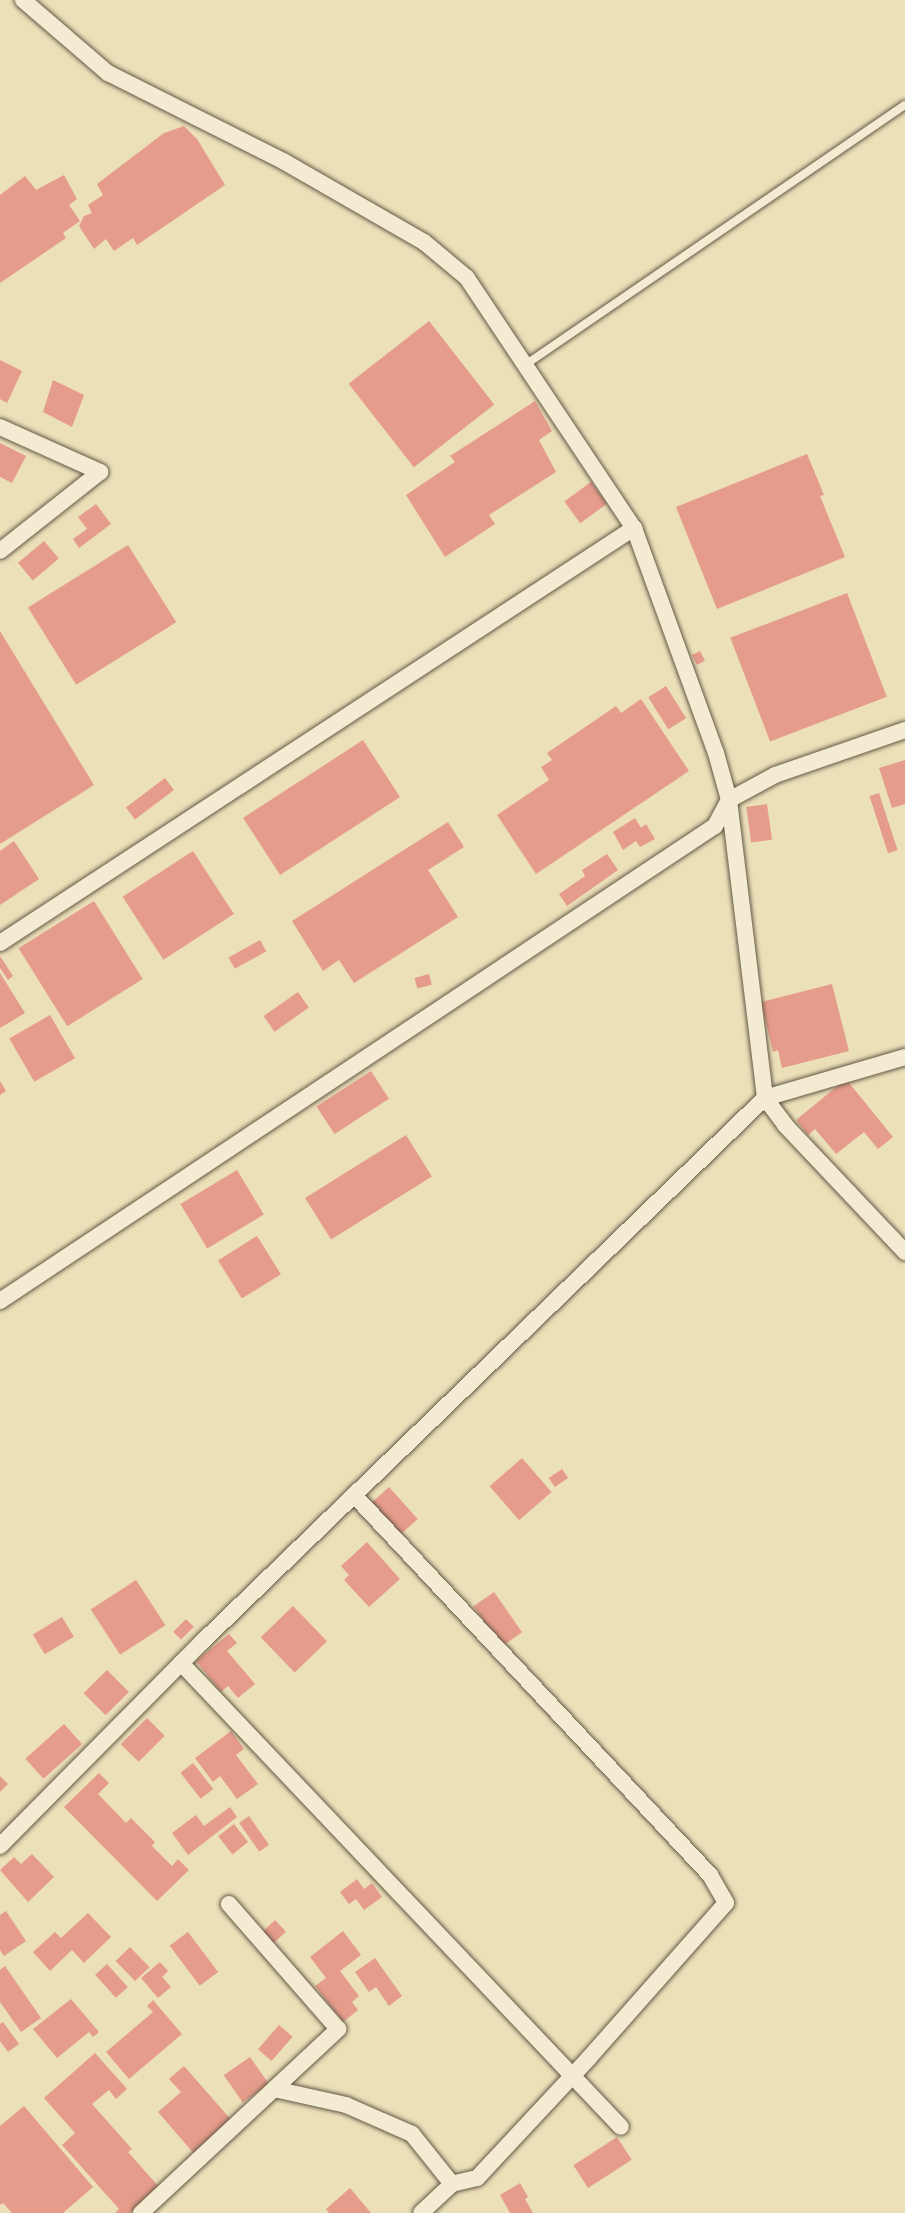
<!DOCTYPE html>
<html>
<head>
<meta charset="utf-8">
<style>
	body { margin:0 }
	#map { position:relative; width:905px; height:2213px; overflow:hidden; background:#ece0b9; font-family:"Sorts Mill Goudy",serif }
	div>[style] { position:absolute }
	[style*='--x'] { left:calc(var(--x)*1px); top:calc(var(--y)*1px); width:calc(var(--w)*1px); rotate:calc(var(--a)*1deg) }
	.building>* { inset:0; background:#e69c8b; transform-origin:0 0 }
	.roads { filter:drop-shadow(0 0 2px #645847) drop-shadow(0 0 2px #645847) }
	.lane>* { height:8px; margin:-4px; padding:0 4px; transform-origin:4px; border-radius:4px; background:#f3ebd2 }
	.street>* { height:16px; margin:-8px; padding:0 8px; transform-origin:8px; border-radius:8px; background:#f3ebd2 }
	span { translate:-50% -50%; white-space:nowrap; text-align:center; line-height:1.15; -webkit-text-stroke:5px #f3ebd2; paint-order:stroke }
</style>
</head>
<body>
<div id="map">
	<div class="building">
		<i style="clip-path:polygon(184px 126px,197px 139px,225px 185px,137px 245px,133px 238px,114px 251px,106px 239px,94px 249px,79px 226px,84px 216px,92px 213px,88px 205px,103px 195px,97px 184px,164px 133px)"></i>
		<i style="clip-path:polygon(64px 175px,77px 199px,69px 205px,80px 221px,63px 233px,66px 238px,0 283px,0 195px,25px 176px,36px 190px)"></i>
		<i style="left:429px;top:321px;width:106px;height:102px;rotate:52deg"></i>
		<i style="clip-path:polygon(0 360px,22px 371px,7px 403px,0 399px)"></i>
		<i style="clip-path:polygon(53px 380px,84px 395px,72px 427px,43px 412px)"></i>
		<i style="clip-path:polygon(535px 401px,552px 431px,539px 440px,556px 472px,489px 515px,495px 524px,445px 557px,406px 495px,455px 462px,450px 456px)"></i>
		<i style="clip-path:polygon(0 443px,26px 456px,12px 483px,0 477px)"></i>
		<i style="clip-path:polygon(807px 454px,824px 495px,820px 496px,845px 557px,717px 609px,676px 507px)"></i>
		<i style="left:591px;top:482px;width:27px;height:33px;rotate:54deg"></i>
		<i style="clip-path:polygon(96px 504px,111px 524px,79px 548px,73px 539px,87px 529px,78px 517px)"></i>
		<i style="left:44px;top:541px;width:23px;height:34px;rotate:50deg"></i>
		<i style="left:128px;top:545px;width:91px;height:118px;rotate:58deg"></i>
		<i style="left:847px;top:593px;width:111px;height:125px;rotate:69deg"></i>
		<i style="clip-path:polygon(0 631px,94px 785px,0 844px)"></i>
		<i style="left:700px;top:651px;width:11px;height:9px;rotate:63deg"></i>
		<i style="left:666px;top:686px;width:38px;height:21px;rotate:58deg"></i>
		<i style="clip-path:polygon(641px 699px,689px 771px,536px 874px,497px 815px,549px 780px,541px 767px,552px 760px,547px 753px,616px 706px,621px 713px)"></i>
		<i style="left:363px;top:740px;width:68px;height:143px;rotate:57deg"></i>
		<i style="clip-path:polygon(905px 760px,905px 804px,892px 808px,879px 768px)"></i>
		<i style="left:165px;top:778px;width:15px;height:49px;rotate:53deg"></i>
		<i style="left:879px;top:793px;width:60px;height:10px;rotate:72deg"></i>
		<i style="left:767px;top:804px;width:36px;height:21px;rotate:82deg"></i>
		<i style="clip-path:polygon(635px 818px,641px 828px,646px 824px,655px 839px,640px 847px,636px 841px,623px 850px,613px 832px)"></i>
		<i style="clip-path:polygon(448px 822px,464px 847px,428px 870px,458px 917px,354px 983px,339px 960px,323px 971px,292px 921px)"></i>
		<i style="clip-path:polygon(14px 841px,39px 879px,0 905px,0 851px)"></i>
		<i style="left:193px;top:851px;width:75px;height:84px;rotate:57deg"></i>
		<i style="clip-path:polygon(607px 854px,618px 870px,567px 906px,559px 894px,585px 876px,582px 870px)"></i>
		<i style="left:94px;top:901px;width:92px;height:89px;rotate:58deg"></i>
		<i style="left:260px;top:940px;width:13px;height:36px;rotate:61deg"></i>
		<i style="clip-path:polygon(0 956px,13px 976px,8px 980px,0 968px)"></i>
		<i style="clip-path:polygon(0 973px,25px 1013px,0 1028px)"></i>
		<i style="left:429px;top:974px;width:11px;height:15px;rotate:75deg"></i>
		<i style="clip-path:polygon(832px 984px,849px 1051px,782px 1068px,778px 1050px,773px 1052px,761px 1002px)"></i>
		<i style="left:298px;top:992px;width:19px;height:42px;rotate:55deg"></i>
		<i style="left:50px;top:1015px;width:50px;height:47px;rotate:60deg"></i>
		<i style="left:371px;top:1071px;width:33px;height:65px;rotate:57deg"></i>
		<i style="clip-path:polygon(846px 1079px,893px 1137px,878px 1149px,864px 1132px,836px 1154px,815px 1129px,808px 1135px,796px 1120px)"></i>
		<i style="clip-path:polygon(0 1081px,6px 1091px,0 1095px)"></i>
		<i style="left:406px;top:1135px;width:49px;height:119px;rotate:58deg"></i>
		<i style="left:237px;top:1170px;width:52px;height:66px;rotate:59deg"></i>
		<i style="left:257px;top:1236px;width:45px;height:46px;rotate:58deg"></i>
		<i style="left:522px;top:1458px;width:45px;height:43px;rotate:49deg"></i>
		<i style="left:562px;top:1469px;width:11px;height:16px;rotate:56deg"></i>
		<i style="left:389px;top:1487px;width:43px;height:25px;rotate:48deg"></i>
		<i style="clip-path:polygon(367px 1542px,400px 1579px,369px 1607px,344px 1580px,349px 1575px,341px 1566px)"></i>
		<i style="left:136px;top:1580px;width:54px;height:54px;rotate:57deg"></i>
		<i style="left:494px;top:1592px;width:49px;height:25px;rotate:55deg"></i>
		<i style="left:293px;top:1606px;width:49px;height:45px;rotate:46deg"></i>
		<i style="left:62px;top:1617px;width:23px;height:34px;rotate:59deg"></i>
		<i style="left:186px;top:1619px;width:11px;height:18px;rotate:45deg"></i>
		<i style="clip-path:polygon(229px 1634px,237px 1643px,227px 1651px,255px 1684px,238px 1698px,228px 1686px,221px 1692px,196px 1661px)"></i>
		<i style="left:107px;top:1670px;width:31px;height:33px;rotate:45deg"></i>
		<i style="left:147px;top:1718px;width:25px;height:37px;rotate:45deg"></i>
		<i style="left:64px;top:1724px;width:27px;height:52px;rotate:48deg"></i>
		<i style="clip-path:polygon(231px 1731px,244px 1749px,236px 1755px,258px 1784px,237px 1799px,220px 1776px,213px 1782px,195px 1758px)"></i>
		<i style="left:193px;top:1763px;width:33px;height:16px;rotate:52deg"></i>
		<i style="clip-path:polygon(99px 1773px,109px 1783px,98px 1794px,126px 1823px,131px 1818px,155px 1842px,152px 1846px,172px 1866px,178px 1859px,189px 1870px,157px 1901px,64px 1807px)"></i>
		<i style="clip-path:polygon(0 1776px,8px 1784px,0 1792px)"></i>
		<i style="clip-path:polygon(230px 1807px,237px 1817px,188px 1855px,172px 1833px,196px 1815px,204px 1826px)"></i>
		<i style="left:249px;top:1816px;width:35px;height:12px;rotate:55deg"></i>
		<i style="left:234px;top:1824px;width:23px;height:20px;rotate:52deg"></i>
		<i style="clip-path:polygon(32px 1854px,54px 1877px,28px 1902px,0 1870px,14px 1857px,21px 1864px)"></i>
		<i style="clip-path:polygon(357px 1879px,364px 1889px,372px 1883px,382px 1897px,364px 1910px,356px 1899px,349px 1904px,340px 1892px)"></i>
		<i style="clip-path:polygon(6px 1911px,26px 1941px,4px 1956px,0 1950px,0 1915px)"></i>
		<i style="clip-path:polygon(88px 1913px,111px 1937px,84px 1963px,72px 1950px,50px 1971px,33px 1952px,55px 1932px,61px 1938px)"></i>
		<i style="left:275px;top:1920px;width:16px;height:19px;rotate:47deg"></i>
		<i style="clip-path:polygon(343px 1931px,361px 1955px,340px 1971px,359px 1996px,352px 2002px,358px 2010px,343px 2022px,315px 1986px,326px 1978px,310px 1957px)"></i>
		<i style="left:188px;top:1932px;width:50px;height:23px;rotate:53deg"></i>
		<i style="left:130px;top:1947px;width:28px;height:20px;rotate:46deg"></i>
		<i style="clip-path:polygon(375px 1958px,402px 1996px,389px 2006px,376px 1987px,369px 1992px,355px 1972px)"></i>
		<i style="clip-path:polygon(160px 1962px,168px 1971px,162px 1977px,171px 1987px,158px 1998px,141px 1978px)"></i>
		<i style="left:107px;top:1964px;width:31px;height:16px;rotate:48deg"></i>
		<i style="clip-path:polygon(5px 1966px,41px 2018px,21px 2032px,0 2002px,0 1970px)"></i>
		<i style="clip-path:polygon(71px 1999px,99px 2032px,93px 2037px,89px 2032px,57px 2058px,33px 2029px)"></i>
		<i style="clip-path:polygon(153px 2000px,182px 2034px,129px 2079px,106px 2052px,153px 2012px,147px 2006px)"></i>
		<i style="clip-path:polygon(3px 2022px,19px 2044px,8px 2052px,0 2041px,0 2024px)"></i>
		<i style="left:279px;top:2025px;width:18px;height:32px;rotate:41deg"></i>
		<i style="clip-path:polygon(95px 2053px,127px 2089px,116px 2099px,109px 2090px,92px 2104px,132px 2149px,128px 2152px,159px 2187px,130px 2213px,115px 2213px,119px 2209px,62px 2145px,75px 2133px,44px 2098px)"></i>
		<i style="left:250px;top:2057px;width:33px;height:32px;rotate:55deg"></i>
		<i style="clip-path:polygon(184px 2066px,234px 2123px,196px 2156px,158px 2112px,181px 2092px,169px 2079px)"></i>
		<i style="clip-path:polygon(24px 2106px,93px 2187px,63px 2213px,12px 2213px,3px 2203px,0 2205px,0 2126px)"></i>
		<i style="left:617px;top:2137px;width:27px;height:52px;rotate:57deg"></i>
		<i style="clip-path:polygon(520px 2183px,528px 2197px,525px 2199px,533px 2213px,510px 2213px,500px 2195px)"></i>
		<i style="clip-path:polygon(350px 2188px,371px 2213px,329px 2213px,326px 2209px)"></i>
	</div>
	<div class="roads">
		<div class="lane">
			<i style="--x:525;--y:365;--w:460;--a:-34.4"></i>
		</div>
		<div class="street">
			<i style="--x:23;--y:0;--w:112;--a:40.7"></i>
			<i style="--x:108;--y:73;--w:196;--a:26.7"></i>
			<i style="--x:283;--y:161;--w:163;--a:29.9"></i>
			<i style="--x:424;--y:242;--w:56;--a:39.9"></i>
			<i style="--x:467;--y:278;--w:301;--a:56.3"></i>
			<i style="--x:634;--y:528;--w:239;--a:70"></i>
			<i style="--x:716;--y:753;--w:49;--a:74.5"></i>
			<i style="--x:729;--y:800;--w:300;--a:83.1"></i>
			<i style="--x:765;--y:1098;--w:34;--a:53"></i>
			<i style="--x:785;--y:1125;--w:175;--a:46.6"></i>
			<i style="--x:0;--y:427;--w:110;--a:24.2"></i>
			<i style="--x:100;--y:472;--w:127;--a:141.7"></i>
			<i style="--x:0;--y:943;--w:758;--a:-33.21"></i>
			<i style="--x:0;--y:1301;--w:858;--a:-33.6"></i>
			<i style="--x:715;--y:826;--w:30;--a:-62"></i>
			<i style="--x:729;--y:800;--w:52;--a:-28.5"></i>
			<i style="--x:775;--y:775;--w:138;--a:-19.1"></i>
			<i style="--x:354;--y:1495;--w:521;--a:46.87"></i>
			<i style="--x:710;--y:1875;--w:32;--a:60"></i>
			<i style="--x:726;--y:1903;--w:207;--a:131.5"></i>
			<i style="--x:589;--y:2058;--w:164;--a:133"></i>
			<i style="--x:477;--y:2178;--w:26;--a:167"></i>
			<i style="--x:181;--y:1663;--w:639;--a:46.52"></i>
			<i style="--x:0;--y:1846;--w:287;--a:-45.3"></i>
			<i style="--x:202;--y:1642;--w:783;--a:-44.02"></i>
			<i style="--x:765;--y:1098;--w:146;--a:-16.3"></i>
			<i style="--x:274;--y:2089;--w:74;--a:12.5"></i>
			<i style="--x:346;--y:2105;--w:72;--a:23.7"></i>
			<i style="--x:412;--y:2134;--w:64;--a:51.3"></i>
			<i style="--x:452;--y:2184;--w:42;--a:136.9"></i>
			<i style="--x:141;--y:2213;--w:270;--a:-43"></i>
			<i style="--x:338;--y:2029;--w:166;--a:-131.1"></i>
		</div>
	</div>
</div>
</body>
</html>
